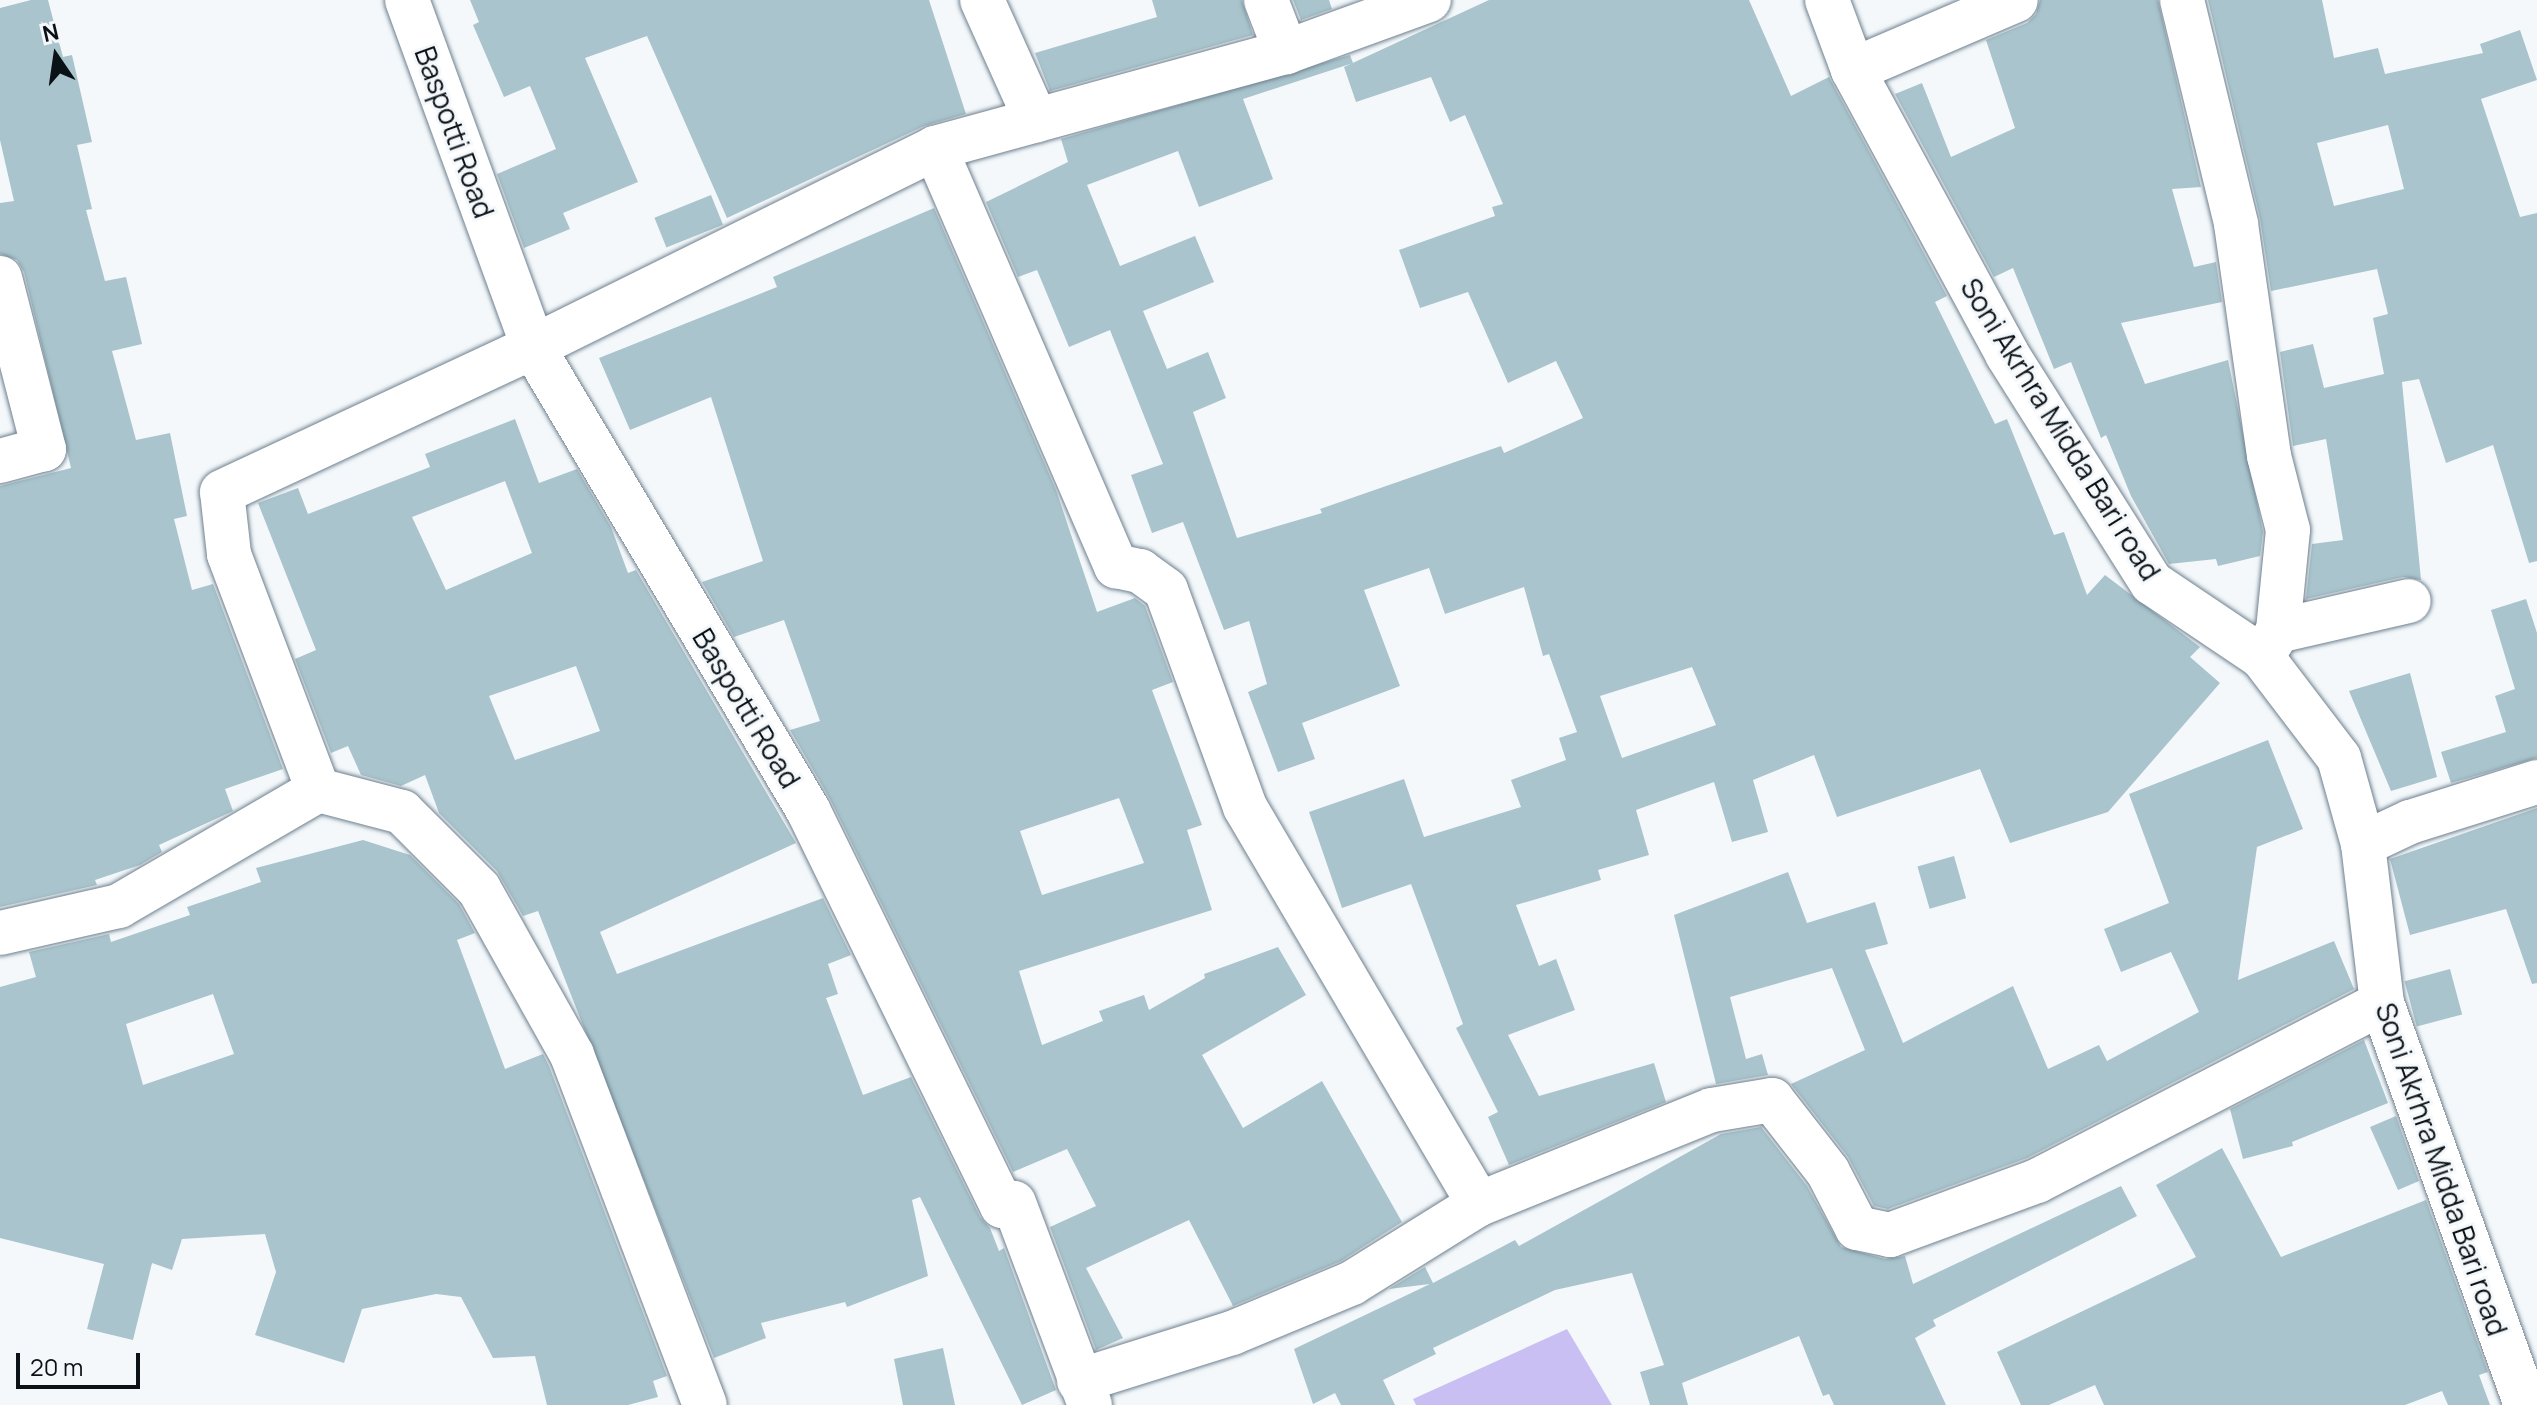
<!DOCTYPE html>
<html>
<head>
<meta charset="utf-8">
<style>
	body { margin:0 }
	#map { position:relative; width:2537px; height:1405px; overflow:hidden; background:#f4f8fb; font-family:Manrope,sans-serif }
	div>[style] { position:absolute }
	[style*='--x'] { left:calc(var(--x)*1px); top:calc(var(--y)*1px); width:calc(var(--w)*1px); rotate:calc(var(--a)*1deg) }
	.green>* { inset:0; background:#c9bff3 }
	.building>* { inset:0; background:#a9c4cc; transform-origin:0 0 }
	.roads { filter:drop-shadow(0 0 2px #6e808f) drop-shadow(0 0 2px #6e808f) }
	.minor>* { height:44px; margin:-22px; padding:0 22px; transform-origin:22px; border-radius:22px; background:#fff }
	span { translate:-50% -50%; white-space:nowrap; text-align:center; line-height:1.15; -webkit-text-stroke:6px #f4f8fb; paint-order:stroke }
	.street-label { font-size:28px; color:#0b1217 }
	.north { position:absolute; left:16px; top:16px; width:80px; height:80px; -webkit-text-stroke:6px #f4f8fb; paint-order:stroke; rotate:347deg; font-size:22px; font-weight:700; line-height:32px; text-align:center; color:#0b1217 }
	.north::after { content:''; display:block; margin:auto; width:28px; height:36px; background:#0b1217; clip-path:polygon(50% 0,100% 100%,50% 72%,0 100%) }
	.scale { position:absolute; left:16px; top:1353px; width:124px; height:36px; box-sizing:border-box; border:4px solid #0b1217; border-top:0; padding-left:10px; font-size:24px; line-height:28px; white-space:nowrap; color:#0b1217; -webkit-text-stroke:6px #f4f8fb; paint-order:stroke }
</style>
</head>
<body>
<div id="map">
	<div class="green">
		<i style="clip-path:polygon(1567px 1329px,1612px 1405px,1416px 1405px,1413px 1399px)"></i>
	</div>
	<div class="building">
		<i style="clip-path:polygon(31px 0,48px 0,63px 57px,72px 55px,92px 142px,77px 145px,92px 209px,86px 210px,105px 281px,126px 277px,142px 344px,112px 351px,136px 440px,170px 433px,187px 516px,174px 519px,192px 590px,213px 584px,283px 769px,225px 789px,233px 811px,159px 845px,162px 852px,140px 865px,95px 880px,97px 885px,0 907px,0 486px,71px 468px,24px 272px,17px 260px,0 254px,0 203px,14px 201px,0 140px,0 8px)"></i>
		<i style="clip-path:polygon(470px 0,929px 0,966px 114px,924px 126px,727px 218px,647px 36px,585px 58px,638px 182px,563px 213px,570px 229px,524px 248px,497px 174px,556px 149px,530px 86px,504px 97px,473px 25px,479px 22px)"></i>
		<i style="clip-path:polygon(1152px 0,1242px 0,1253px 35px,1050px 91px,1035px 53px,1157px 17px)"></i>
		<i style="clip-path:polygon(1293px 0,1329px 0,1332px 9px,1301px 20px)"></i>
		<i style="clip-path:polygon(evenodd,1489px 0,1749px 0,1791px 96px,1829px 77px,1947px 296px,1935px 302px,1995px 424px,2007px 419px,2054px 535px,2064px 532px,2087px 595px,2105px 575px,2200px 647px,2190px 657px,2220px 683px,2108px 812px,2010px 843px,1980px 769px,1837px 817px,1814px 755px,1753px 780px,1768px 832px,1732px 842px,1714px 782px,1636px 810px,1649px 855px,1598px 870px,1601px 880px,1516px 905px,1539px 966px,1556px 959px,1575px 1010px,1508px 1035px,1539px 1096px,1654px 1063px,1666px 1102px,1509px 1165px,1488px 1117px,1498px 1112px,1456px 1028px,1463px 1024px,1411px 884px,1342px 908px,1309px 812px,1404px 779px,1424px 837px,1521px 807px,1511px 780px,1566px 760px,1559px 738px,1577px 732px,1549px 654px,1543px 656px,1524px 587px,1445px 614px,1429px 568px,1364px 590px,1400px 686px,1302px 723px,1315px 759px,1278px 772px,1248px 692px,1267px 684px,1249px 621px,1224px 630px,1183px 522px,1152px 533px,1131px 475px,1163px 464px,1110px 330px,1069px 347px,1037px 270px,1018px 277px,986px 202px,1068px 162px,1061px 139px,1350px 55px,1353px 63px,1243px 99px,1273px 179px,1199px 207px,1178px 151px,1087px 185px,1120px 266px,1195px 236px,1214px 282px,1143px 311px,1167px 369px,1208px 352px,1226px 398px,1193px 412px,1237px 538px,1322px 513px,1320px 509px,1501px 446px,1504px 453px,1583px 418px,1556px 361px,1508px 383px,1468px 292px,1420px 308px,1399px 250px,1495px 216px,1492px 207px,1503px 204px,1465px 115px,1450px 122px,1431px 77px,1356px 102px,1344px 67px,1489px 0,1692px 667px,1716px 725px,1622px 758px,1600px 696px,1692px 667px)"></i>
		<i style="clip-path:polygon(2040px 0,2158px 0,2201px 187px,2172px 189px,2194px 267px,2216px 262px,2222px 302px,2121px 323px,2145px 384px,2228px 360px,2263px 532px,2260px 556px,2218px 566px,2216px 559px,2169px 564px,2131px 496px,2106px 435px,2101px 438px,2071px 362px,2054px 369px,2013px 268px,1994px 277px,1895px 94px,1922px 83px,1951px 157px,2015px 128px,1986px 40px,2027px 23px,2036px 14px)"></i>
		<i style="clip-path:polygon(evenodd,2208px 0,2322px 0,2334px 58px,2378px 48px,2385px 74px,2483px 53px,2480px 44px,2520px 30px,2537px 80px,2481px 99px,2520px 217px,2537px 213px,2537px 561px,2529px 563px,2493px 445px,2446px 463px,2419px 379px,2402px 382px,2421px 580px,2403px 577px,2306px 599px,2312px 544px,2343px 540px,2326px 439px,2293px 446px,2280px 352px,2313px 344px,2324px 388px,2384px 374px,2373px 318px,2388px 314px,2377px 269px,2271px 291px,2260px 218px,2208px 0,2388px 125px,2404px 189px,2334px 206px,2317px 143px,2388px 125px)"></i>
		<i style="left:711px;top:195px;width:32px;height:61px;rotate:68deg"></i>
		<i style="clip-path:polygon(evenodd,934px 208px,1056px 490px,1097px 612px,1135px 598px,1145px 606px,1173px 682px,1152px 690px,1202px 825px,1187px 830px,1212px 910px,1019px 971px,1042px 1045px,1103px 1021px,1099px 1011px,1144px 995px,1149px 1010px,1205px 978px,1204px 974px,1278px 947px,1306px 995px,1202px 1055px,1243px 1128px,1322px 1081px,1402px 1222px,1341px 1261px,1233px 1306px,1189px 1220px,1086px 1268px,1123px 1338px,1096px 1350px,1050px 1227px,1096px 1206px,1067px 1149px,1013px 1172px,830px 799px,790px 730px,820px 721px,784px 620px,734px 637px,702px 582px,763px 561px,711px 397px,630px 430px,599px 358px,777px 287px,773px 277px,934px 208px,1119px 798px,1144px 863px,1042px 895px,1020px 831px,1119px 798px)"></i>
		<i style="clip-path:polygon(evenodd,515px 419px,539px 483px,577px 469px,611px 527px,628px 573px,636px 570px,796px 843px,600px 932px,617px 974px,823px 898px,851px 955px,828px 964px,838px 994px,826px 998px,863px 1095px,911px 1077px,980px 1217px,990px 1228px,999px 1251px,1004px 1248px,1056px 1390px,1022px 1405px,920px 1197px,912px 1200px,928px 1276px,847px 1307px,845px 1302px,761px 1323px,766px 1338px,714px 1358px,538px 911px,523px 916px,497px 871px,439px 813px,425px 775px,401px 786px,361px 775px,348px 746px,331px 753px,295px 659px,316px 650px,258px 503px,298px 488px,308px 514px,430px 467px,425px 454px,515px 419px,505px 481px,532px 553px,446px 590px,412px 517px,505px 481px,515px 419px,576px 666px,600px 731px,515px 760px,489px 696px,576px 666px)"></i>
		<i style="clip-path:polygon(2526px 599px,2537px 633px,2537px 758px,2451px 783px,2441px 752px,2506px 732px,2495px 696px,2515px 689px,2491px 610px)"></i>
		<i style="clip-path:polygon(2410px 673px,2437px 777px,2391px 791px,2349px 691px)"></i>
		<i style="clip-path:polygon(2268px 740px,2303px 829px,2257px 847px,2238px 980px,2334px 941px,2354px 989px,2027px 1158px,1888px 1209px,1874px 1206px,1848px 1157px,1791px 1084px,1865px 1050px,1832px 968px,1730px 997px,1746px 1059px,1762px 1054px,1768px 1075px,1716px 1084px,1674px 915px,1788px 872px,1807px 923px,1875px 902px,1888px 944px,1865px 950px,1903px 1043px,2013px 986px,2048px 1069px,2099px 1045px,2107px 1061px,2199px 1012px,2171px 952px,2121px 972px,2104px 929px,2169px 903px,2129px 794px)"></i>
		<i style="clip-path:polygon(2537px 808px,2537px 983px,2532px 984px,2506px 909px,2410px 935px,2390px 859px)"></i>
		<i style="clip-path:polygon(evenodd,363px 840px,410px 855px,459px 904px,475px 933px,457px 940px,505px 1069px,543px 1054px,549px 1066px,667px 1376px,653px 1381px,658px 1397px,628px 1405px,547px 1405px,535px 1356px,493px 1358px,461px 1297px,436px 1294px,362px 1309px,344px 1363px,255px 1335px,276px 1272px,265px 1234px,182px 1239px,172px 1270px,152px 1263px,133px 1340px,87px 1329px,104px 1264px,0 1238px,0 987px,36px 977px,29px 952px,109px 934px,111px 942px,190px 915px,187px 907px,261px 882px,256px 868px,363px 840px,213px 994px,234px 1054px,143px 1085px,126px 1024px,213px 994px)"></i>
		<i style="left:1954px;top:856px;width:44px;height:38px;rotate:74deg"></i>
		<i style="left:2450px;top:969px;width:47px;height:47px;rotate:75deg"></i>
		<i style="clip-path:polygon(2364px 1040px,2388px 1103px,2292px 1142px,2293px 1146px,2243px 1159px,2230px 1109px)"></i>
		<i style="clip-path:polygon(2396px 1116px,2419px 1181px,2398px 1190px,2370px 1127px)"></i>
		<i style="clip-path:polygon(1761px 1127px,1807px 1186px,1841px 1247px,1885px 1259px,1905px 1256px,1913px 1284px,2121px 1186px,2137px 1216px,1933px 1320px,1936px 1326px,1915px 1338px,1946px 1405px,1834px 1405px,1829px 1394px,1823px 1396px,1799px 1336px,1682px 1383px,1688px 1405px,1650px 1405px,1640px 1372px,1664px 1365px,1632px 1273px,1555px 1290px,1433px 1348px,1436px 1354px,1383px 1380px,1395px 1405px,1341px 1405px,1335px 1393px,1313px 1404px,1294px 1349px,1430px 1284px,1389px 1289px,1425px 1267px,1433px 1283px,1515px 1240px,1519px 1246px,1721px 1134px)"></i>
		<i style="clip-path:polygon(2222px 1148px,2281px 1257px,2426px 1200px,2488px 1372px,2479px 1375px,2490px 1405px,2448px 1405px,2442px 1391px,2405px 1405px,2104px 1405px,2095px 1385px,2049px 1405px,2021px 1405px,1997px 1352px,2196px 1257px,2156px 1185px)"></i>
		<i style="clip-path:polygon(943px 1348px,955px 1405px,903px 1405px,894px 1359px)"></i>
	</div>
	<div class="roads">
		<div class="minor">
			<i style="--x:407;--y:0;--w:369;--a:70"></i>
			<i style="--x:533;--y:347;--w:539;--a:59.29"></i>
			<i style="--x:808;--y:810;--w:441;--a:63.9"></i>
			<i style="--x:1002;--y:1206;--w:12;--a:-14"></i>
			<i style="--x:1014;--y:1203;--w:216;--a:69.4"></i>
			<i style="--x:982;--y:0;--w:132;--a:65.8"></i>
			<i style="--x:1266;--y:0;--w:56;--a:69"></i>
			<i style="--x:1827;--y:0;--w:75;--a:69.6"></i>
			<i style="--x:1853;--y:70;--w:323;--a:61.5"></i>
			<i style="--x:2007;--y:354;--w:271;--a:57.7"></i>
			<i style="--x:2152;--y:583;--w:133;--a:33.9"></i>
			<i style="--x:2262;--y:657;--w:127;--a:52.7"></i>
			<i style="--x:2339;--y:758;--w:89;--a:74.4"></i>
			<i style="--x:2363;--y:844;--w:160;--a:83.2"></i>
			<i style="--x:2382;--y:1003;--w:427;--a:70.3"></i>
			<i style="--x:2182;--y:0;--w:230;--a:76.4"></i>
			<i style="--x:2236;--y:224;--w:234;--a:81.9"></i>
			<i style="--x:2269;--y:456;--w:76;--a:75.6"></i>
			<i style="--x:2288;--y:530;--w:101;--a:95.7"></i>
			<i style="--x:2278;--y:631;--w:31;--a:122"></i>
			<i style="--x:1853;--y:70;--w:177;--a:-23.2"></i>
			<i style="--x:935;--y:148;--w:456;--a:66.6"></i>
			<i style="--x:1116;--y:566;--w:25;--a:12"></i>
			<i style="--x:1140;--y:571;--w:32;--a:36"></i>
			<i style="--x:1166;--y:590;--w:231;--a:70"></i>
			<i style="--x:1245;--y:807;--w:461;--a:59.5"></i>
			<i style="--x:0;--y:278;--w:177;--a:75.6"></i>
			<i style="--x:44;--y:449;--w:46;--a:164.7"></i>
			<i style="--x:2278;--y:631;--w:134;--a:-12.9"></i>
			<i style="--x:318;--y:790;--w:87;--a:14.7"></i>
			<i style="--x:402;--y:812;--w:109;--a:45"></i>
			<i style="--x:479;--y:889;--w:190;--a:60.7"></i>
			<i style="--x:572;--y:1055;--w:374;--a:69.2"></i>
			<i style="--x:2363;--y:844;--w:52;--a:-25.1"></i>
			<i style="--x:2410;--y:822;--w:133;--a:-17.5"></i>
			<i style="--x:0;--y:933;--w:122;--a:-12.8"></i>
			<i style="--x:119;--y:906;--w:230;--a:-30.2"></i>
			<i style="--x:318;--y:790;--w:252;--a:-110.7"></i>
			<i style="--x:229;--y:554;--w:62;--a:-96.4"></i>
			<i style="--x:222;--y:492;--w:343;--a:-25"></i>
			<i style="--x:533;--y:347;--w:449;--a:-26.3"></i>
			<i style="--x:935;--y:148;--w:364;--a:-15.3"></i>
			<i style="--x:1286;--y:52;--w:152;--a:-20"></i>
			<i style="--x:1079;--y:1381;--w:160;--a:-17.4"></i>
			<i style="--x:1232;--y:1333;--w:130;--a:-22.6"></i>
			<i style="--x:1352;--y:1283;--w:150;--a:-31.9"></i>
			<i style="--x:1479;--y:1204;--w:251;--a:-22"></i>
			<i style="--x:1712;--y:1110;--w:61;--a:-9.5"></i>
			<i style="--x:1772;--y:1100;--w:91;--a:52.1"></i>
			<i style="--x:1828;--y:1172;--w:63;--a:62.6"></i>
			<i style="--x:1857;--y:1228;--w:34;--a:12"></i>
			<i style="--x:1890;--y:1235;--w:157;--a:-20.2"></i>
			<i style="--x:2037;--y:1181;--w:388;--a:-27.3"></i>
		</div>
	</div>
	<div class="street-label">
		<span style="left:455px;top:132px;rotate:70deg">Baspotti Road</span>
		<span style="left:2061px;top:429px;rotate:58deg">Soni Akrhra Midda Bari road</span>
		<span style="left:747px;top:708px;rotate:59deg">Baspotti Road</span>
		<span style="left:2442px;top:1169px;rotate:71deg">Soni Akrhra Midda Bari road</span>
	</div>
	<div class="north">N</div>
	<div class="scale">20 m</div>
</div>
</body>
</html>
